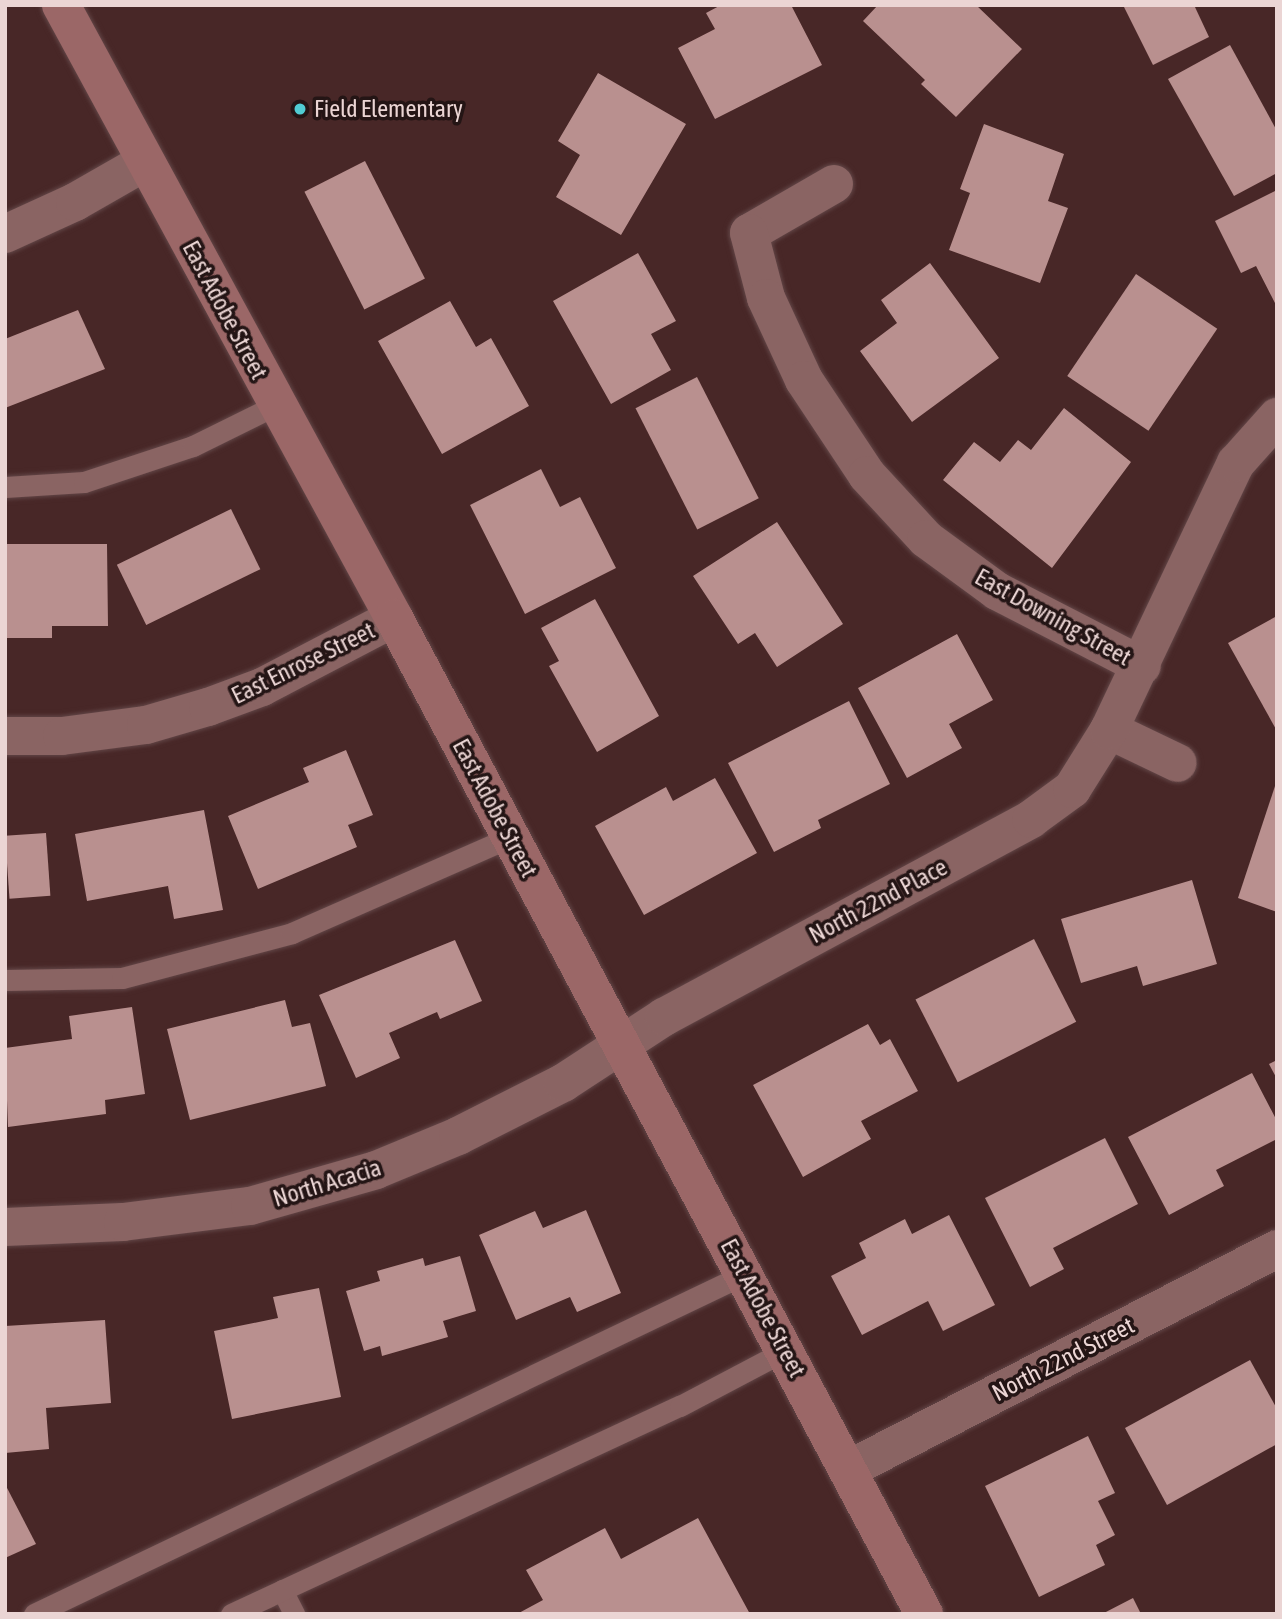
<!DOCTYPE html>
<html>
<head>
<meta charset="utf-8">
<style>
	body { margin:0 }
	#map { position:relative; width:1282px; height:1619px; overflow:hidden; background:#482727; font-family:"Asap Condensed",sans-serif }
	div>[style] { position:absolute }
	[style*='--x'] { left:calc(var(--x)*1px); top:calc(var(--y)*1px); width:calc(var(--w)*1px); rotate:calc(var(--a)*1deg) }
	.building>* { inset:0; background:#b9908f; transform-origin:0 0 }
	.roads { filter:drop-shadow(0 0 2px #624647) drop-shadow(0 0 2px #624647) }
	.lane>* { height:21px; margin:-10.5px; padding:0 10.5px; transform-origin:10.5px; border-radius:10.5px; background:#8a6463 }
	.street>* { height:38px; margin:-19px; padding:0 19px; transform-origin:19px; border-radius:19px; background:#8a6463 }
	.secondary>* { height:38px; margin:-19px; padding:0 19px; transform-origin:19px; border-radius:19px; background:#9b6767 }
	.dots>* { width:19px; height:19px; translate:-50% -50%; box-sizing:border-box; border:4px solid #241515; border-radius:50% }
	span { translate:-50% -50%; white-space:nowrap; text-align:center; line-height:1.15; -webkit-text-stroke:7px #241515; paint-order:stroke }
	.poi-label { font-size:24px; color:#ebd5d4 }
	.left { translate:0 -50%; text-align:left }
	.street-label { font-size:24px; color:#ebd5d4 }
	.frame { position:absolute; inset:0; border:7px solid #ebd5d4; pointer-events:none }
</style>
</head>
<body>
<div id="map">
	<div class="building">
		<i style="clip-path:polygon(721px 5px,791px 5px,822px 65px,715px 119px,678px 48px,715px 29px,706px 13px)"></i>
		<i style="clip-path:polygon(878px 5px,976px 5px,1022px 49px,956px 117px,921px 84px,925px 80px,863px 21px)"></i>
		<i style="clip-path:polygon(1123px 5px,1194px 5px,1209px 37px,1153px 65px)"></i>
		<i style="clip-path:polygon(1230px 45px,1277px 131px,1277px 173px,1234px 196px,1168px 79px)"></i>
		<i style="clip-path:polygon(598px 73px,686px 124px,621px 235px,556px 197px,580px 155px,558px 141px)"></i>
		<i style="clip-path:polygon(984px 124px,1064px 154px,1048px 201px,1068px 208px,1040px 283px,949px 250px,970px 193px,960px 189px)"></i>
		<i style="left:365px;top:161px;width:132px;height:68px;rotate:63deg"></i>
		<i style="clip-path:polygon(1277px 190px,1277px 307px,1256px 266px,1241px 273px,1215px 221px)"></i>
		<i style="clip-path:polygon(638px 253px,676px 321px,651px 334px,671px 370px,611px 404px,553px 301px)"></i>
		<i style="clip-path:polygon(930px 263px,999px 358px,912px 422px,860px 351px,897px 323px,881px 300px)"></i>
		<i style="left:1136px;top:274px;width:98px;height:123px;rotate:34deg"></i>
		<i style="clip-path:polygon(450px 301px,476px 347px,491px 338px,529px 406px,442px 454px,378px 341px)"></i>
		<i style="clip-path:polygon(78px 310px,105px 369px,5px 408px,5px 339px)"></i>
		<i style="left:697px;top:377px;width:136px;height:69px;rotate:63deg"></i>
		<i style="clip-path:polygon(1064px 408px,1131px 462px,1052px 568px,943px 480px,974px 442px,1000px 462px,1018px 440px,1031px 450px)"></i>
		<i style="clip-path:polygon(541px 469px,560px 507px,580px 497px,616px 568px,525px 614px,470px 505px)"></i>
		<i style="left:231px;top:509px;width:67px;height:127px;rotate:64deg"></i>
		<i style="clip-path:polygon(777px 522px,843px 624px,777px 667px,755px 633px,738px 644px,693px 576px)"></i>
		<i style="clip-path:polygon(5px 544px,107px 544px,108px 626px,52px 626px,52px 638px,5px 638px)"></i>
		<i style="clip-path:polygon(595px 599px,659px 716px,597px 752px,549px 666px,559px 661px,541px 628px)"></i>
		<i style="clip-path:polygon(1277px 616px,1277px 731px,1228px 643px)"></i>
		<i style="clip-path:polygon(957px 634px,993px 700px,949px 724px,962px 748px,907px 778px,858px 688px)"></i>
		<i style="clip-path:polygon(849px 701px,890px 784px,818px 820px,821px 828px,774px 852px,728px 763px)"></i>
		<i style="clip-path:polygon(346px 750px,373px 815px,348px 825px,357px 847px,258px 889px,228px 816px,309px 782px,303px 768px)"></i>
		<i style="clip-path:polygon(715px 778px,757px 853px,644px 915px,595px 826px,666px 787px,673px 801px)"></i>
		<i style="clip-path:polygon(1276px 783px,1277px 783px,1277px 912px,1238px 898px)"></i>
		<i style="clip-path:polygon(204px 810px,223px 910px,174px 919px,168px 886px,87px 901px,75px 834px)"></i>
		<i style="left:46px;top:833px;width:63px;height:41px;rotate:86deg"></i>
		<i style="clip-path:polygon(1192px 880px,1217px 964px,1143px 986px,1137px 966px,1081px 983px,1061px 919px)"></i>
		<i style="left:1034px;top:939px;width:93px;height:133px;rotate:63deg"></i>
		<i style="clip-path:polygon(455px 940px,482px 1001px,440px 1019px,437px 1012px,389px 1033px,400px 1058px,356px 1078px,319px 995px)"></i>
		<i style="clip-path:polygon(285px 1000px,292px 1027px,310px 1023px,326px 1086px,190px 1120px,167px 1029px)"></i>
		<i style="clip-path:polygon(132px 1007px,145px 1094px,105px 1100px,106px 1114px,8px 1127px,5px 1048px,72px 1039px,69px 1016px)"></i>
		<i style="clip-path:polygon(868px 1024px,880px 1045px,890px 1039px,918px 1091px,861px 1121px,871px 1139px,803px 1177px,753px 1085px)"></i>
		<i style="clip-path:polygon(1277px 1060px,1277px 1079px,1269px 1064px)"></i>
		<i style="clip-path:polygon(1252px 1073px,1277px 1121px,1277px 1139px,1216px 1170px,1224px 1186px,1169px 1215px,1128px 1137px)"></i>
		<i style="clip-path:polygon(1105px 1138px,1138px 1204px,1053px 1248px,1064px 1269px,1030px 1287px,985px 1198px)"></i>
		<i style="clip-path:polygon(586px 1210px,621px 1293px,577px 1312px,570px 1297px,516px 1320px,479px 1235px,535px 1211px,543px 1228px)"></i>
		<i style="clip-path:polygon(949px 1215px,995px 1305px,943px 1331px,928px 1301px,862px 1335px,831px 1276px,866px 1258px,859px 1243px,905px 1219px,912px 1234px)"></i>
		<i style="clip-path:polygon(460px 1256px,476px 1311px,443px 1321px,448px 1337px,382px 1356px,380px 1346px,364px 1351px,346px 1291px,380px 1281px,377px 1271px,423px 1258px,425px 1266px)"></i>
		<i style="clip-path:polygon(319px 1288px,341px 1397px,232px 1419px,214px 1331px,278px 1318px,273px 1297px)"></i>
		<i style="clip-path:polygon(105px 1320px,111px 1403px,46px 1408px,49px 1449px,5px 1453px,5px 1326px)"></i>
		<i style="clip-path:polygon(1250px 1360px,1277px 1409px,1277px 1444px,1167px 1505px,1125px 1428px)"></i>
		<i style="clip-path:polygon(1088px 1436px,1115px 1493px,1098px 1501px,1115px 1535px,1096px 1545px,1105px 1565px,1039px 1597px,985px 1486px)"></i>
		<i style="clip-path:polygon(5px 1484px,36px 1544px,5px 1558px)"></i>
		<i style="clip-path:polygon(698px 1518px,750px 1614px,517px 1614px,543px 1600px,526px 1570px,605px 1528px,621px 1559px)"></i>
		<i style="clip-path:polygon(1133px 1598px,1141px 1614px,1102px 1614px)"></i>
	</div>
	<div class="roads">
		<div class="lane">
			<i style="--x:5;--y:487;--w:79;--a:-3.6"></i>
			<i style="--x:84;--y:482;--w:115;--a:-18.3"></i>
			<i style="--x:193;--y:446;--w:93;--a:-26.3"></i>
			<i style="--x:5;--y:980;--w:117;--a:-1"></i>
			<i style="--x:122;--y:978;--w:176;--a:-14.8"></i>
			<i style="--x:292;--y:933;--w:239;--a:-23.7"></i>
			<i style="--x:282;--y:1590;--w:27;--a:63"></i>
			<i style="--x:34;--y:1614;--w:788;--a:-25.56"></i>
			<i style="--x:231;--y:1614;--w:495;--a:-24.9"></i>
			<i style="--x:680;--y:1406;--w:120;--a:-27.8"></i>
		</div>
		<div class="street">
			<i style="--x:834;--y:184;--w:98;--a:150"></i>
			<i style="--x:749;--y:233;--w:67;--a:75.3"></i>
			<i style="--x:766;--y:298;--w:90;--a:65.1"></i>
			<i style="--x:804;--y:380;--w:114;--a:56.4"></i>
			<i style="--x:867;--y:475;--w:87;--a:47.3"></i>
			<i style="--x:926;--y:539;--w:88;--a:36.2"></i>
			<i style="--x:997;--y:591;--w:163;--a:27.3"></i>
			<i style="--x:5;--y:234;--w:77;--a:-24.6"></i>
			<i style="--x:75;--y:202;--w:81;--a:-29.7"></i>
			<i style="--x:1109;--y:730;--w:76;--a:25.6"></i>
			<i style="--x:5;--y:736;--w:57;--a:0"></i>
			<i style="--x:62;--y:736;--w:85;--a:-7.5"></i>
			<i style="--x:146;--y:725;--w:65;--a:-16.2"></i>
			<i style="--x:208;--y:707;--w:58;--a:-20.3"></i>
			<i style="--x:262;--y:687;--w:149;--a:-27.6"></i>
			<i style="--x:5;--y:1227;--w:118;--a:-2.4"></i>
			<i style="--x:123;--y:1222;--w:128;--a:-7.2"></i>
			<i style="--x:250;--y:1206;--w:131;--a:-15.9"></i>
			<i style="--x:376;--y:1170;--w:89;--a:-22.5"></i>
			<i style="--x:458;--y:1136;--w:118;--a:-26.8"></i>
			<i style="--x:563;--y:1083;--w:121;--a:-33.2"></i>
			<i style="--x:664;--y:1017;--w:417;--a:-28.3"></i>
			<i style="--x:1031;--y:819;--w:51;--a:-36.2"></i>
			<i style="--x:1072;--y:789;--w:70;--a:-57.9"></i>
			<i style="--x:1109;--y:730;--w:296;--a:-64.6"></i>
			<i style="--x:1236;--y:463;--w:62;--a:-48.3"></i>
			<i style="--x:849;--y:1469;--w:481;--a:-27.2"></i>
		</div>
		<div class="secondary">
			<i style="--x:61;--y:5;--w:698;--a:61.49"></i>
			<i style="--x:394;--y:618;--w:1128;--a:61.98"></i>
		</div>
	</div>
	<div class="dots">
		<i style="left:300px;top:109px;background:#51ccd3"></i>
	</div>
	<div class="poi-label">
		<span class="left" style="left:314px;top:109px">Field Elementary</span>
	</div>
	<div class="street-label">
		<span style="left:225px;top:310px;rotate:62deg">East Adobe Street</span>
		<span style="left:1053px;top:617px;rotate:29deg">East Downing Street</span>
		<span style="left:303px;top:663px;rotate:-26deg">East Enrose Street</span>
		<span style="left:495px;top:808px;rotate:62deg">East Adobe Street</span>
		<span style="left:878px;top:901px;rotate:-28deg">North 22nd Place</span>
		<span style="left:327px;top:1183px;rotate:-17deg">North Acacia</span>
		<span style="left:763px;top:1308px;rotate:62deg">East Adobe Street</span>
		<span style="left:1063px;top:1359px;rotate:-27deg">North 22nd Street</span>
	</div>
	<div class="frame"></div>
</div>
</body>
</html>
